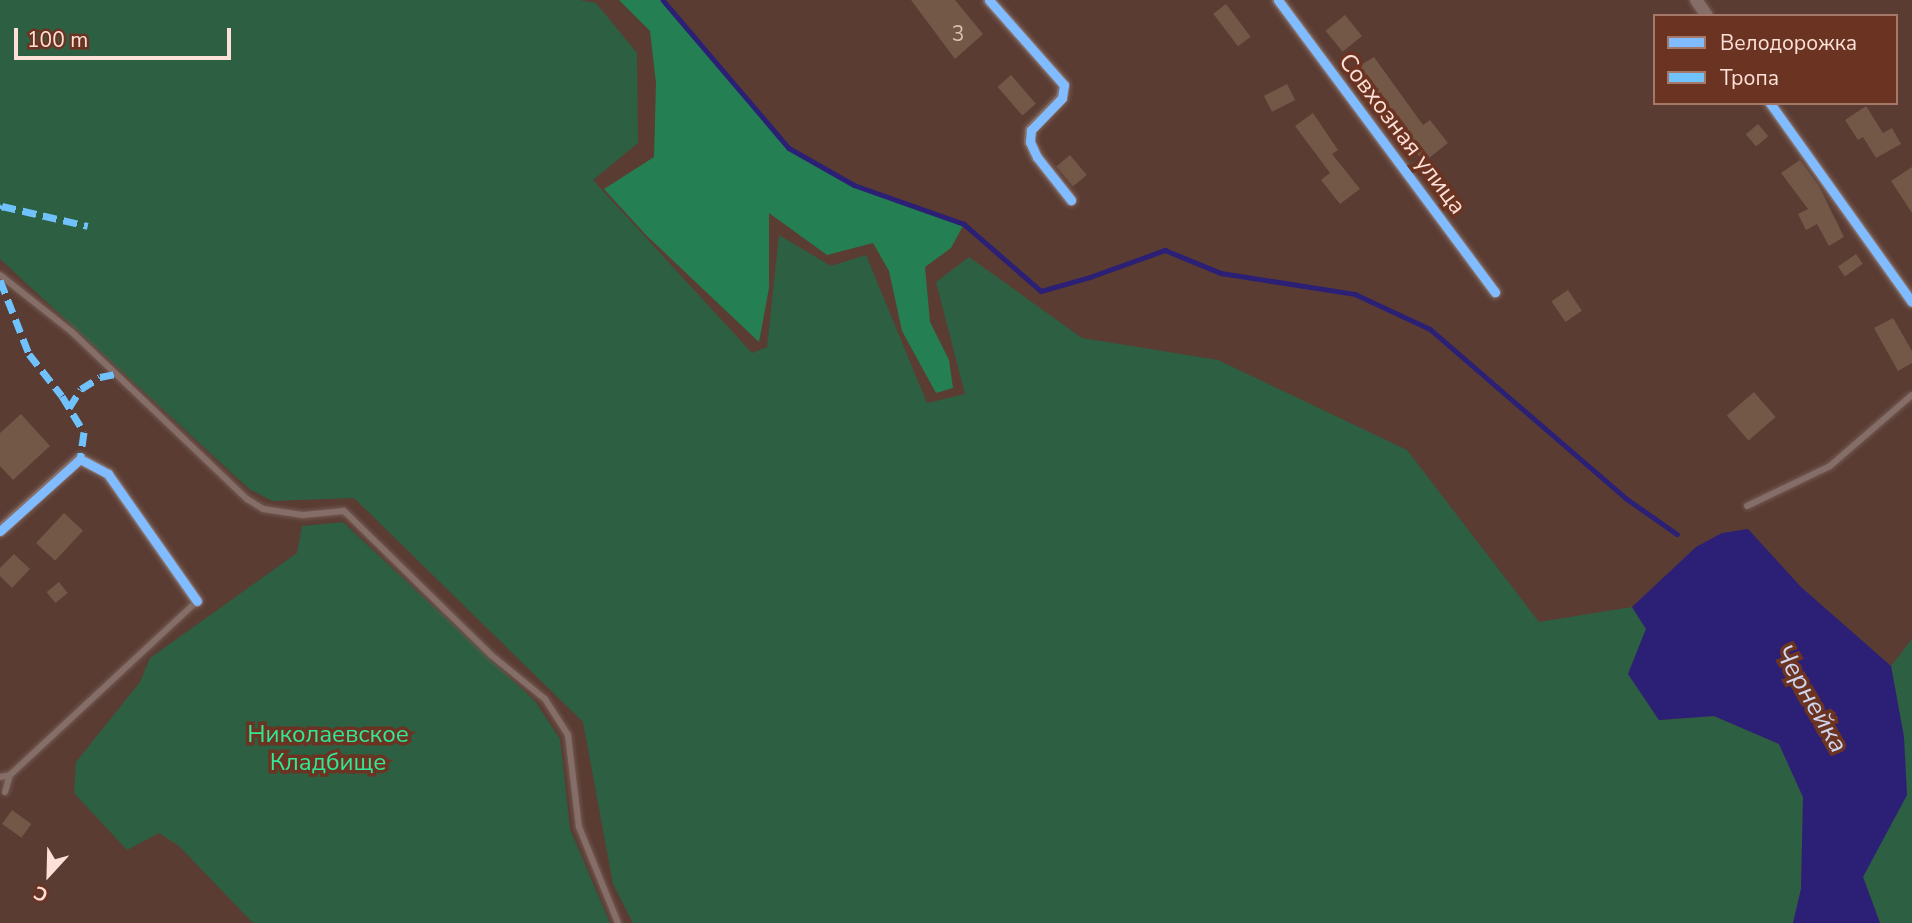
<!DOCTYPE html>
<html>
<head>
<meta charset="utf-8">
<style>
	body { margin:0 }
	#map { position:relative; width:1912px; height:923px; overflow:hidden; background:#5a3c33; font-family:"Nunito Sans",sans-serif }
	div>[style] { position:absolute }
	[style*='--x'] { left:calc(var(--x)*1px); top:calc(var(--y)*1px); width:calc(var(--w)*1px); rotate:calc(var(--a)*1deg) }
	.green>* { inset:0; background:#2d5f42 }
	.forest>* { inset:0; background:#247f52 }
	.water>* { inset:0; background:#2b2076 }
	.stream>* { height:4.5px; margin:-2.25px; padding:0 2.25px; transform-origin:2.25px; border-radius:2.25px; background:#2b2076 }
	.building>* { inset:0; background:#735747; transform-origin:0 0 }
	.roads { filter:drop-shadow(0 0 2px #725951) drop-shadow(0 0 2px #725951) }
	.lane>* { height:6px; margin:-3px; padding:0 3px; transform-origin:3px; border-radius:3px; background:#856e68 }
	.street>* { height:12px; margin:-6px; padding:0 6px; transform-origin:6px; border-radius:6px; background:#856e68 }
	.quiet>* { height:7px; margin-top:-3.5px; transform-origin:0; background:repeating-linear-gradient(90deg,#70c2fc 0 14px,transparent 0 21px) }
	.cycleway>* { height:9px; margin:-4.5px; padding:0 4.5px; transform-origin:4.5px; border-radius:4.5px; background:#80bcff }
	span { translate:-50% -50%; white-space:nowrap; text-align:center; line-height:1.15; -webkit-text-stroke:7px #6b3322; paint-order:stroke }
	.number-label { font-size:21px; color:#dabeb3 }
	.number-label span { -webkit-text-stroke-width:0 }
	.street-label { font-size:24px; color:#fde0d7 }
	.park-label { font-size:24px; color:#30e896 }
	.water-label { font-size:26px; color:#d1d6f0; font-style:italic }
	.legend { position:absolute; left:1653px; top:14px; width:245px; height:91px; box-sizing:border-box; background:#6b3322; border:2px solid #a5786a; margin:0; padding:9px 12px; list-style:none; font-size:21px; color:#fde0d7 }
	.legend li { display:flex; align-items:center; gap:14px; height:35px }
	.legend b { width:35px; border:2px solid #a5786a }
	.north { position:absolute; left:14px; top:839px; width:70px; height:70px; -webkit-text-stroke:5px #6b3322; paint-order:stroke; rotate:202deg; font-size:19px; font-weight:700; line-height:28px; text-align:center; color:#fde0d7 }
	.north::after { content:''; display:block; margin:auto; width:24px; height:32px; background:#fde0d7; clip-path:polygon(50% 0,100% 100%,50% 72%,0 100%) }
	.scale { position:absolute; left:14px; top:28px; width:217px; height:32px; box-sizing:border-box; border:4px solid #fde0d7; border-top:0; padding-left:9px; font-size:21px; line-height:24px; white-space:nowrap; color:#fde0d7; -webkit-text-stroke:5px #6b3322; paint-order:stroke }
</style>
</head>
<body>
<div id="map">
	<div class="green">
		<i style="clip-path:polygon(0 0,580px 0,596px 3px,637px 53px,638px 143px,593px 180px,752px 353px,767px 347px,779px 235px,831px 266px,866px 255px,927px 403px,965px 394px,936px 282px,969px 257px,1082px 338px,1218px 360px,1407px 450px,1539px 622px,1632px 607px,1646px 629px,1628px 674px,1659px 720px,1714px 716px,1779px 744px,1803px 797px,1801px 889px,1793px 923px,633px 923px,613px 884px,583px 722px,354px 498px,272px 501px,249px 489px,0 259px)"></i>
		<i style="clip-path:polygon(343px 522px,535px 701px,560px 739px,570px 829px,610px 923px,253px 923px,179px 846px,159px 833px,127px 850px,74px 793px,76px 762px,140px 682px,150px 658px,297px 553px,302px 526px)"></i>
		<i style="clip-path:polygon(1912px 639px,1912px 923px,1880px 923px,1863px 877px,1879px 844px,1904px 737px,1891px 666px)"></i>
	</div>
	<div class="forest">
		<i style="clip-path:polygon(619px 0,663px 0,789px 148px,854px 185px,964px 224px,951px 248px,925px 267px,930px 322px,949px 360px,953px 388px,936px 393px,902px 331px,889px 271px,873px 243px,827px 255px,769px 213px,769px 288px,759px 342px,646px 235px,604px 189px,654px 157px,656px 83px,650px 31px)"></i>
	</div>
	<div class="water">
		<i style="clip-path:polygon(1748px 529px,1801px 587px,1891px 666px,1904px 737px,1907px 795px,1863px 877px,1880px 923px,1793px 923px,1801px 889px,1803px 797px,1779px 744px,1714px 716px,1659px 720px,1628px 674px,1646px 629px,1632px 607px,1696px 547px,1722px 533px)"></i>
	</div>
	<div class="stream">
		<i style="--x:663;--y:0;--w:194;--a:49.6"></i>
		<i style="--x:789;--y:148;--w:75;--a:29.6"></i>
		<i style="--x:854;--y:185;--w:117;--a:19.5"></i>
		<i style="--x:964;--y:224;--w:102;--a:41"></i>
		<i style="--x:1041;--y:291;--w:51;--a:-15.9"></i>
		<i style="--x:1090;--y:277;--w:80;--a:-19.8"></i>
		<i style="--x:1165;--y:250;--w:61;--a:22.3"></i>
		<i style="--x:1221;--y:273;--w:136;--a:8.9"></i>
		<i style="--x:1355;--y:294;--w:83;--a:25"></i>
		<i style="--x:1430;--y:329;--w:260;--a:40.8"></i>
		<i style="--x:1627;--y:499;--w:61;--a:35"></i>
	</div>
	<div class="building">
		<i style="clip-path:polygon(911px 0,955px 0,983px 34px,955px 59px)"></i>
		<i style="left:1226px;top:4px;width:41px;height:16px;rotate:53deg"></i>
		<i style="left:1345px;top:15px;width:27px;height:25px;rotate:51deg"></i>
		<i style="clip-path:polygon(1374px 57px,1423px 125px,1430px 120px,1448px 143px,1424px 162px,1391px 124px,1361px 79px,1366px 76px,1359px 66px)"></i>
		<i style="left:1011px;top:75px;width:38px;height:18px;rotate:49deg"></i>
		<i style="left:1287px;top:84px;width:18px;height:26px;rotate:63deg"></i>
		<i style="clip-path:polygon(1866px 106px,1883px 133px,1892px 128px,1901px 144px,1876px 158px,1863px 137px,1858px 140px,1845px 120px)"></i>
		<i style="clip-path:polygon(1313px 113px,1338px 150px,1332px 154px,1360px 189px,1340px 204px,1321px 180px,1330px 173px,1295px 126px)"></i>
		<i style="left:1758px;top:124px;width:16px;height:16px;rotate:50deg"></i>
		<i style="left:1070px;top:155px;width:26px;height:18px;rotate:50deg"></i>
		<i style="clip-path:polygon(1800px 160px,1819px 186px,1844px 237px,1829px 246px,1817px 224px,1806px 230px,1798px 214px,1808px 209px,1781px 173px)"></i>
		<i style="clip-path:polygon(1912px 167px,1912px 213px,1891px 181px)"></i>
		<i style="left:1856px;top:254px;width:12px;height:22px;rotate:55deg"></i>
		<i style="left:1568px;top:290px;width:25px;height:20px;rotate:56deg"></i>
		<i style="clip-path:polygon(1893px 318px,1912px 351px,1912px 363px,1898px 371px,1874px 328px)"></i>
		<i style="left:1754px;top:392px;width:33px;height:36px;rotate:49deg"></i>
		<i style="clip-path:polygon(21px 414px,50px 446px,13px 480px,0 466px,0 433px)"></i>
		<i style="left:64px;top:513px;width:26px;height:41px;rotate:43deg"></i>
		<i style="clip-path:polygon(14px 554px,30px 569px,12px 588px,0 576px,0 568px)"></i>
		<i style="left:59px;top:582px;width:14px;height:16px;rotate:51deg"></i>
		<i style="left:12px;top:810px;width:24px;height:17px;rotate:36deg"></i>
	</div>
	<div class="roads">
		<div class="lane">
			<i style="--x:0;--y:275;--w:92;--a:38.4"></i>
			<i style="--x:72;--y:332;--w:242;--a:43.7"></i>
			<i style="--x:247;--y:499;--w:19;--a:32"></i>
			<i style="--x:263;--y:509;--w:40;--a:8.5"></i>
			<i style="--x:303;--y:515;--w:41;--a:-5.6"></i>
			<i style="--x:344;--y:511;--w:206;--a:44.4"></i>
			<i style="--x:491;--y:655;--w:70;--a:39.2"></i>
			<i style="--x:545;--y:699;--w:43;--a:57.4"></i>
			<i style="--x:568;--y:735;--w:93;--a:83.2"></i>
			<i style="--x:579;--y:827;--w:104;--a:67.9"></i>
			<i style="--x:1747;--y:506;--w:92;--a:-25.7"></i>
			<i style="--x:1830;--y:466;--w:108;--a:-40.9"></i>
			<i style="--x:0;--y:777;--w:10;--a:-11"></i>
			<i style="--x:5;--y:792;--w:18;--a:-74"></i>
			<i style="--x:10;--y:775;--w:255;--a:-42.9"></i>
		</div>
		<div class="street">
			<i style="--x:989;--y:0;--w:113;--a:48.6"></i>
			<i style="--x:1064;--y:85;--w:13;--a:99"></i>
			<i style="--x:1062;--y:98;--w:45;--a:134.1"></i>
			<i style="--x:1031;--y:130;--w:12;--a:95"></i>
			<i style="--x:1030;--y:142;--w:17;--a:65"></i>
			<i style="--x:1037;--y:157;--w:55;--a:51.7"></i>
			<i style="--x:1278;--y:0;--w:364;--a:53.4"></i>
			<i style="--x:1696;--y:0;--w:19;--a:55"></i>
			<i style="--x:1770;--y:103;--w:244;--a:54.5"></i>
			<i style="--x:0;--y:531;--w:108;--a:-42"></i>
			<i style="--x:80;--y:459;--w:32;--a:28"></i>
			<i style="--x:108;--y:474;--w:155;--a:55"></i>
		</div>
	</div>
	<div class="quiet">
		<i style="--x:0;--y:208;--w:3;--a:-45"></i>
		<i style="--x:2;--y:206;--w:88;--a:13.1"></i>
		<i style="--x:0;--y:280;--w:79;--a:68.6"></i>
		<i style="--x:29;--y:354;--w:53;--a:51.8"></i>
		<i style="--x:62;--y:396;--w:42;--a:58.6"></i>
		<i style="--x:84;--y:432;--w:27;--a:98"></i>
		<i style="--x:69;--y:408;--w:22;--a:-58"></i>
		<i style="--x:81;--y:389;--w:22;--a:-32"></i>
		<i style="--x:100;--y:377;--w:15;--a:-11"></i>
	</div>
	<div class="cycleway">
		<i style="--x:989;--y:0;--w:113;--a:48.6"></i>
		<i style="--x:1064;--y:85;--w:13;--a:99"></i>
		<i style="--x:1062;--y:98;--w:45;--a:134.1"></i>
		<i style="--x:1031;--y:130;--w:12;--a:95"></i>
		<i style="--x:1030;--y:142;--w:17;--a:65"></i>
		<i style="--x:1037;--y:157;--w:55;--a:51.7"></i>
		<i style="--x:1278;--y:0;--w:364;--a:53.4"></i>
		<i style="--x:1770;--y:103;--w:244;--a:54.5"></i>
		<i style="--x:0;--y:531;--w:108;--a:-42"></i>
		<i style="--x:80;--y:459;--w:32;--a:28"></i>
		<i style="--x:108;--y:474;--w:155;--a:55"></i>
	</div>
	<div class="number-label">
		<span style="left:958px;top:34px">3</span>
	</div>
	<div class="street-label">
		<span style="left:1402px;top:134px;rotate:53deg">Совхозная улица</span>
	</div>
	<div class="park-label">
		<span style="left:328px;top:749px">Николаевское<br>Кладбище</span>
	</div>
	<div class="water-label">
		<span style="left:1811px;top:699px;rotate:60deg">Чернейка</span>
	</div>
	<ul class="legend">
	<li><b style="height:9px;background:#80bcff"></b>Велодорожка</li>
	<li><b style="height:9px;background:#70c2fc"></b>Тропа</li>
	</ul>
	<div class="north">С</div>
	<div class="scale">100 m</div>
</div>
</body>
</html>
